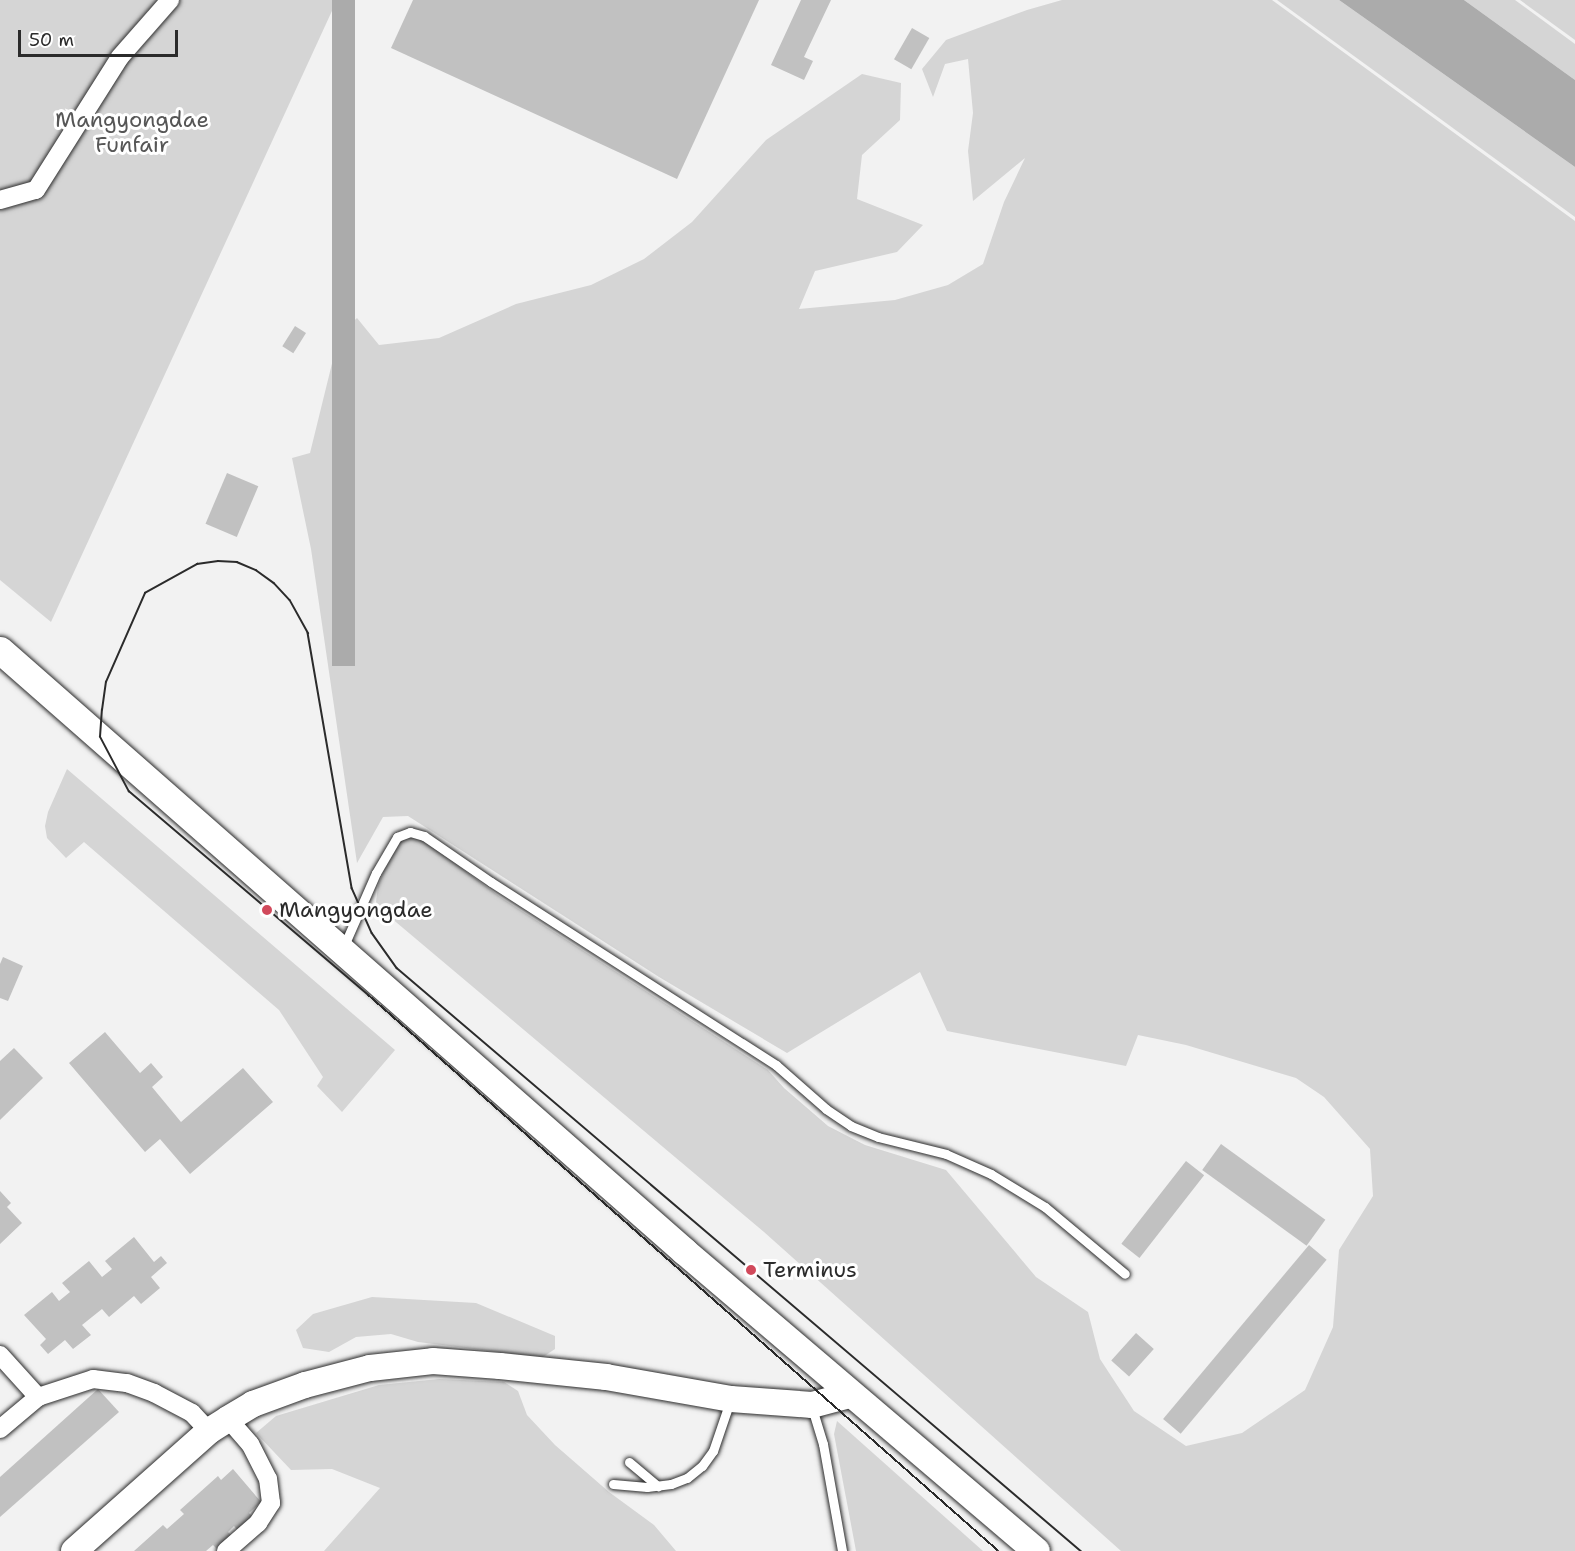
<!DOCTYPE html>
<html>
<head>
<meta charset="utf-8">
<style>
	body { margin:0 }
	#map { position:relative; width:1575px; height:1551px; overflow:hidden; background:#f2f2f2; font-family:"Shantell Sans",sans-serif }
	div>[style] { position:absolute }
	[style*='--x'] { left:calc(var(--x)*1px); top:calc(var(--y)*1px); width:calc(var(--w)*1px); rotate:calc(var(--a)*1deg) }
	.green>* { inset:0; background:#d5d5d5 }
	.water>* { inset:0; background:#ababab; transform-origin:0 0 }
	.building>* { inset:0; background:#c1c1c1; transform-origin:0 0 }
	.roads { filter:drop-shadow(0 0 2px #2b2b2b) drop-shadow(0 0 2px #2b2b2b) }
	.lane>* { height:9px; margin:-4.5px; padding:0 4.5px; transform-origin:4.5px; border-radius:4.5px; background:#fff }
	.street>* { height:18px; margin:-9px; padding:0 9px; transform-origin:9px; border-radius:9px; background:#fff }
	.secondary>* { height:26px; margin:-13px; padding:0 13px; transform-origin:13px; border-radius:13px; background:#fff }
	.primary>* { height:27px; margin:-13.5px; padding:0 13.5px; transform-origin:13.5px; border-radius:13.5px; background:#fff }
	.tram>* { height:1.5px; margin:-0.75px; padding:0 0.75px; transform-origin:0.75px; border-radius:0.75px; background:#2b2b2b }
	.dots>* { width:16px; height:16px; translate:-50% -50%; box-sizing:border-box; border:3px solid #fff; border-radius:50% }
	span { translate:-50% -50%; white-space:nowrap; text-align:center; line-height:1.15; -webkit-text-stroke:6px #fff; paint-order:stroke }
	.park-label { font-size:22px; color:#565656 }
	.poi-label { font-size:22px; color:#2b2b2b }
	.left { translate:0 -50%; text-align:left }
	.scale { position:absolute; left:18px; top:30px; width:160px; height:27px; box-sizing:border-box; border:3px solid #2b2b2b; border-top:0; padding-left:8px; font-size:18px; line-height:21px; white-space:nowrap; color:#2b2b2b; -webkit-text-stroke:4px #fff; paint-order:stroke }
</style>
</head>
<body>
<div id="map">
	<div class="green">
		<i style="clip-path:polygon(0 0,337px 0,51px 622px,0 580px)"></i>
		<i style="clip-path:polygon(1062px 0,1272px 0,1575px 221px,1575px 1551px,1121px 1551px,764px 1232px,384px 912px,376px 902px,378px 886px,387px 863px,401px 840px,413px 835px,424px 840px,500px 897px,768px 1070px,784px 1088px,828px 1126px,865px 1145px,946px 1170px,1036px 1277px,1088px 1312px,1100px 1359px,1134px 1411px,1186px 1446px,1242px 1433px,1305px 1390px,1333px 1327px,1339px 1250px,1373px 1196px,1370px 1149px,1324px 1097px,1296px 1078px,1186px 1045px,1138px 1035px,1126px 1066px,947px 1031px,920px 972px,787px 1053px,659px 977px,408px 816px,383px 817px,357px 863px,311px 549px,292px 458px,310px 453px,339px 335px,357px 318px,379px 345px,439px 338px,516px 304px,591px 285px,644px 259px,692px 222px,766px 140px,862px 74px,901px 83px,900px 120px,862px 155px,857px 199px,923px 225px,897px 252px,815px 271px,799px 309px,895px 300px,948px 285px,983px 264px,1004px 202px,1025px 158px,973px 201px,968px 151px,973px 113px,968px 59px,945px 64px,933px 97px,922px 69px,946px 40px,1027px 10px)"></i>
		<i style="clip-path:polygon(1277px 0,1339px 0,1575px 167px,1575px 217px)"></i>
		<i style="clip-path:polygon(1464px 0,1515px 0,1575px 44px,1575px 80px)"></i>
		<i style="clip-path:polygon(1520px 0,1575px 0,1575px 40px)"></i>
		<i style="clip-path:polygon(67px 769px,395px 1050px,342px 1112px,317px 1086px,323px 1077px,279px 1010px,84px 842px,66px 858px,47px 838px,45px 826px,48px 812px)"></i>
		<i style="clip-path:polygon(372px 1297px,476px 1303px,555px 1336px,555px 1349px,543px 1357px,514px 1354px,418px 1342px,391px 1334px,356px 1337px,329px 1352px,303px 1348px,296px 1330px,313px 1314px)"></i>
		<i style="clip-path:polygon(439px 1379px,504px 1382px,518px 1391px,527px 1415px,555px 1445px,609px 1492px,654px 1525px,676px 1551px,324px 1551px,380px 1488px,332px 1469px,291px 1470px,256px 1433px,276px 1416px,379px 1385px)"></i>
		<i style="clip-path:polygon(837px 1421px,983px 1551px,856px 1551px,834px 1434px)"></i>
	</div>
	<div class="water">
		<i style="left:332px;top:0;width:23px;height:666px"></i>
		<i style="clip-path:polygon(1339px 0,1464px 0,1575px 80px,1575px 167px)"></i>
	</div>
	<div class="building">
		<i style="clip-path:polygon(413px 0,759px 0,677px 179px,391px 48px)"></i>
		<i style="clip-path:polygon(801px 0,831px 0,804px 57px,813px 61px,804px 80px,771px 65px)"></i>
		<i style="left:912px;top:28px;width:20px;height:36px;rotate:30deg"></i>
		<i style="left:295px;top:326px;width:13px;height:24px;rotate:32deg"></i>
		<i style="left:227px;top:473px;width:34px;height:55px;rotate:23deg"></i>
		<i style="clip-path:polygon(3px 957px,23px 966px,8px 1001px,0 998px,0 964px)"></i>
		<i style="clip-path:polygon(105px 1032px,140px 1073px,151px 1063px,163px 1077px,152px 1087px,181px 1122px,243px 1068px,273px 1102px,190px 1174px,160px 1139px,145px 1152px,69px 1063px)"></i>
		<i style="clip-path:polygon(14px 1048px,43px 1078px,0 1120px,0 1061px)"></i>
		<i style="left:1221px;top:1144px;width:129px;height:32px;rotate:36deg"></i>
		<i style="left:1186px;top:1161px;width:23px;height:105px;rotate:38deg"></i>
		<i style="clip-path:polygon(0 1191px,11px 1203px,7px 1207px,22px 1223px,0 1244px)"></i>
		<i style="clip-path:polygon(134px 1237px,154px 1262px,161px 1256px,167px 1263px,151px 1277px,160px 1288px,141px 1304px,134px 1296px,109px 1317px,102px 1309px,82px 1325px,91px 1335px,73px 1349px,65px 1340px,48px 1354px,40px 1345px,46px 1339px,24px 1315px,52px 1292px,59px 1301px,70px 1292px,62px 1283px,89px 1261px,102px 1277px,112px 1269px,105px 1261px)"></i>
		<i style="left:1309px;top:1245px;width:23px;height:227px;rotate:40deg"></i>
		<i style="left:1136px;top:1333px;width:24px;height:37px;rotate:42deg"></i>
		<i style="clip-path:polygon(98px 1389px,119px 1412px,0 1517px,0 1477px)"></i>
		<i style="clip-path:polygon(233px 1469px,261px 1502px,249px 1513px,253px 1517px,238px 1531px,234px 1526px,228px 1532px,232px 1536px,217px 1549px,213px 1545px,206px 1551px,134px 1551px,163px 1525px,167px 1529px,184px 1514px,180px 1510px,218px 1476px,221px 1480px)"></i>
	</div>
	<div class="roads">
		<div class="lane">
			<i style="--x:343;--y:948;--w:82;--a:-66.3"></i>
			<i style="--x:376;--y:873;--w:42;--a:-59.7"></i>
			<i style="--x:397;--y:837;--w:14;--a:-21"></i>
			<i style="--x:410;--y:832;--w:15;--a:16"></i>
			<i style="--x:424;--y:836;--w:81;--a:34.5"></i>
			<i style="--x:491;--y:882;--w:339;--a:32.7"></i>
			<i style="--x:776;--y:1065;--w:67;--a:41.3"></i>
			<i style="--x:826;--y:1109;--w:30;--a:34"></i>
			<i style="--x:851;--y:1126;--w:29;--a:22"></i>
			<i style="--x:878;--y:1137;--w:70;--a:14"></i>
			<i style="--x:946;--y:1154;--w:49;--a:24"></i>
			<i style="--x:991;--y:1174;--w:63;--a:31.4"></i>
			<i style="--x:1045;--y:1207;--w:104;--a:39.9"></i>
			<i style="--x:812;--y:1408;--w:38;--a:73"></i>
			<i style="--x:823;--y:1444;--w:109;--a:79.9"></i>
			<i style="--x:629;--y:1462;--w:38;--a:40"></i>
			<i style="--x:613;--y:1484;--w:34;--a:5"></i>
			<i style="--x:647;--y:1487;--w:24;--a:-7"></i>
			<i style="--x:671;--y:1484;--w:17;--a:-21"></i>
			<i style="--x:687;--y:1478;--w:19;--a:-39"></i>
			<i style="--x:702;--y:1466;--w:19;--a:-54"></i>
			<i style="--x:713;--y:1451;--w:53;--a:-71.2"></i>
		</div>
		<div class="street">
			<i style="--x:0;--y:200;--w:37;--a:-16"></i>
			<i style="--x:36;--y:190;--w:157;--a:-57.7"></i>
			<i style="--x:120;--y:57;--w:76;--a:-48.7"></i>
			<i style="--x:0;--y:1355;--w:57;--a:47.9"></i>
			<i style="--x:0;--y:1429;--w:50;--a:-40.1"></i>
			<i style="--x:38;--y:1397;--w:58;--a:-18.1"></i>
			<i style="--x:93;--y:1379;--w:34;--a:7"></i>
			<i style="--x:127;--y:1383;--w:29;--a:20"></i>
			<i style="--x:154;--y:1393;--w:43;--a:27.8"></i>
			<i style="--x:192;--y:1413;--w:25;--a:47"></i>
			<i style="--x:226;--y:1551;--w:43;--a:-41.2"></i>
			<i style="--x:258;--y:1523;--w:24;--a:-57"></i>
			<i style="--x:271;--y:1503;--w:24;--a:-97"></i>
			<i style="--x:268;--y:1479;--w:39;--a:-117"></i>
			<i style="--x:250;--y:1444;--w:33;--a:-131"></i>
		</div>
		<div class="secondary">
			<i style="--x:74;--y:1551;--w:181;--a:-41.6"></i>
			<i style="--x:209;--y:1431;--w:22;--a:-32"></i>
			<i style="--x:228;--y:1419;--w:29;--a:-31"></i>
			<i style="--x:253;--y:1404;--w:55;--a:-20.1"></i>
			<i style="--x:305;--y:1385;--w:67;--a:-14.7"></i>
			<i style="--x:370;--y:1368;--w:63;--a:-6.3"></i>
			<i style="--x:433;--y:1361;--w:67;--a:4.3"></i>
			<i style="--x:500;--y:1366;--w:107;--a:5.9"></i>
			<i style="--x:606;--y:1377;--w:127;--a:10"></i>
			<i style="--x:731;--y:1399;--w:81;--a:4.2"></i>
			<i style="--x:812;--y:1405;--w:39;--a:-15"></i>
		</div>
		<div class="primary">
			<i style="--x:0;--y:650;--w:911;--a:41.3"></i>
			<i style="--x:684;--y:1251;--w:462;--a:40.4"></i>
		</div>
	</div>
	<div class="tram">
		<i style="--x:998;--y:1551;--w:839;--a:-138.58"></i>
		<i style="--x:369;--y:996;--w:315;--a:-139.6"></i>
		<i style="--x:129;--y:792;--w:62;--a:-117.8"></i>
		<i style="--x:100;--y:737;--w:27;--a:-86"></i>
		<i style="--x:102;--y:710;--w:28;--a:-82"></i>
		<i style="--x:106;--y:682;--w:97;--a:-66.3"></i>
		<i style="--x:145;--y:593;--w:60;--a:-29.1"></i>
		<i style="--x:197;--y:564;--w:21;--a:-8"></i>
		<i style="--x:218;--y:561;--w:19;--a:3"></i>
		<i style="--x:237;--y:562;--w:21;--a:23"></i>
		<i style="--x:256;--y:570;--w:22;--a:36"></i>
		<i style="--x:274;--y:583;--w:23;--a:47"></i>
		<i style="--x:290;--y:600;--w:38;--a:61"></i>
		<i style="--x:308;--y:633;--w:259;--a:80.2"></i>
		<i style="--x:352;--y:888;--w:49;--a:66"></i>
		<i style="--x:372;--y:933;--w:43;--a:54.5"></i>
		<i style="--x:397;--y:968;--w:899;--a:40.44"></i>
	</div>
	<div class="dots">
		<i style="left:267px;top:910px;background:#d1495b"></i>
		<i style="left:751px;top:1270px;background:#d1495b"></i>
	</div>
	<div class="park-label">
		<span style="left:132px;top:132px">Mangyongdae<br>Funfair</span>
	</div>
	<div class="poi-label">
		<span class="left" style="left:279px;top:910px">Mangyongdae</span>
		<span class="left" style="left:763px;top:1270px">Terminus</span>
	</div>
	<div class="scale">50 m</div>
</div>
</body>
</html>
